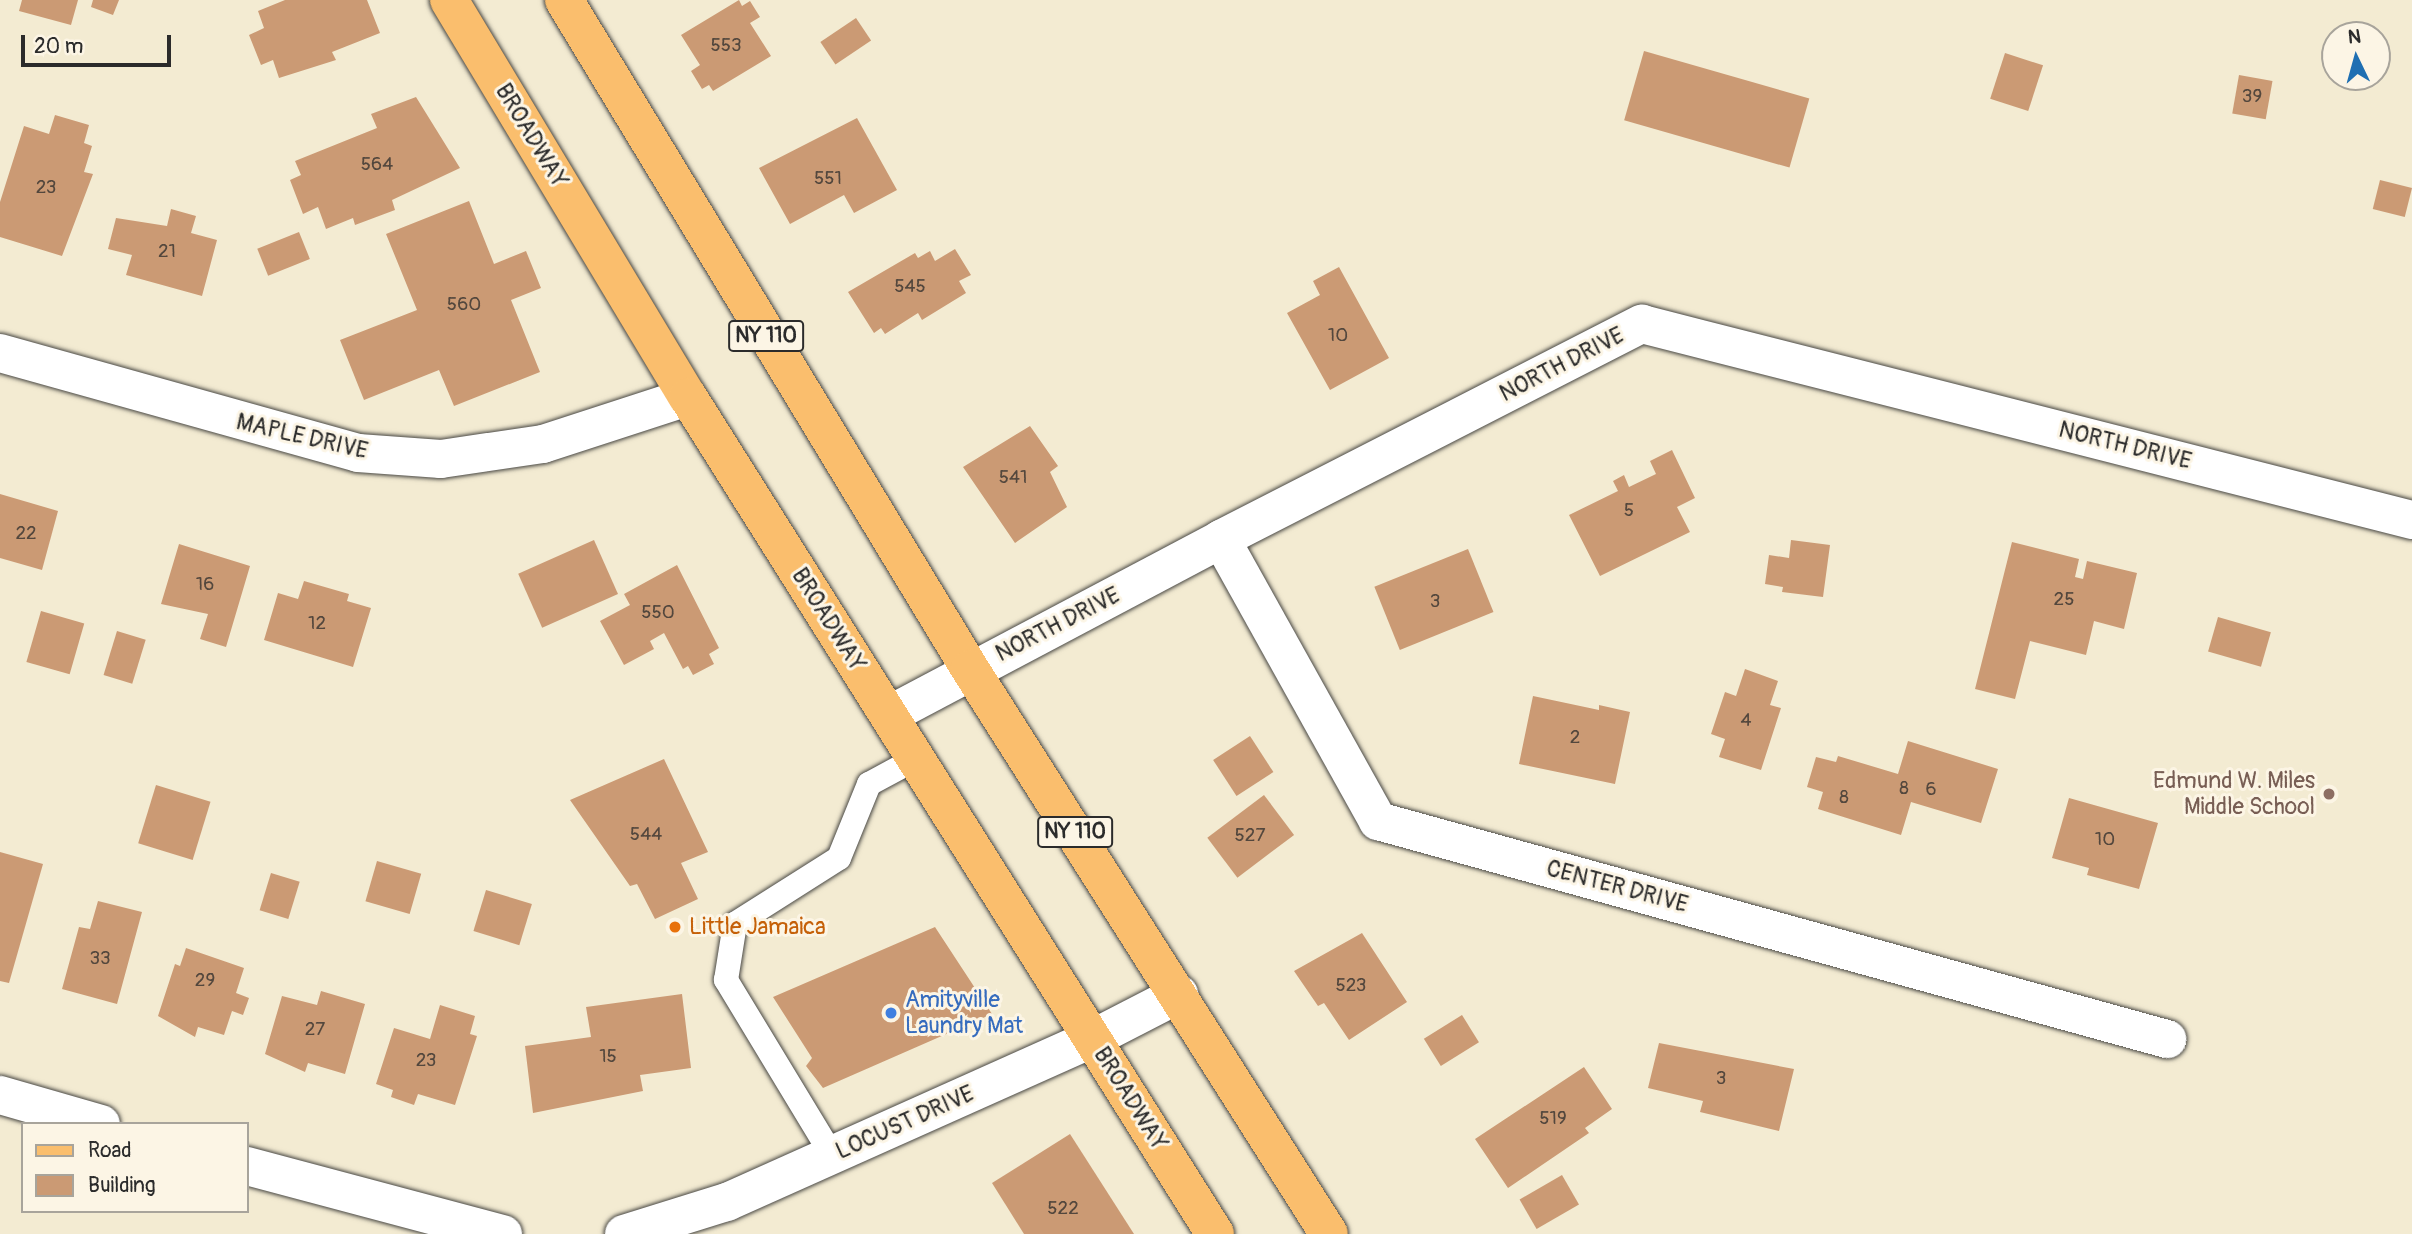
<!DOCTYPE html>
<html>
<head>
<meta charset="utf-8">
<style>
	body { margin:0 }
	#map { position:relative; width:2412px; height:1234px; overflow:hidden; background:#f3ebd2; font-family:Pangolin,sans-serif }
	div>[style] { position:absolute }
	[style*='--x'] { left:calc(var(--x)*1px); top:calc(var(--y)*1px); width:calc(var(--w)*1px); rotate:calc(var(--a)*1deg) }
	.building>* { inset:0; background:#cb9a74; transform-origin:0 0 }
	.roads { filter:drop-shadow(0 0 2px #494844) drop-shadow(0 0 2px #494844) }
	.service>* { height:24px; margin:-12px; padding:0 12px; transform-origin:12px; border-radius:12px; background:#fff }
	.minor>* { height:38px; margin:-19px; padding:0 19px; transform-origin:19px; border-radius:19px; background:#fff }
	.primary>* { height:38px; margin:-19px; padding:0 19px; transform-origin:19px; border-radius:19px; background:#fabe6d }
	.dots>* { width:19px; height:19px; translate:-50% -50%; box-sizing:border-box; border:4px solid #fcf5e5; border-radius:50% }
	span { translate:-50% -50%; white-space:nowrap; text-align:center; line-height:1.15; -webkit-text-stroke:6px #fcf5e5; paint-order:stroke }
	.number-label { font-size:19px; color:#53473d }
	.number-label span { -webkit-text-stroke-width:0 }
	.shield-label span { padding:2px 5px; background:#fcf5e5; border:2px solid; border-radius:5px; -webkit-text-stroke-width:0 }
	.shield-label { font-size:21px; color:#2b2b2b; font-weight:700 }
	.street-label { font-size:23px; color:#2b2b2b }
	.education-label { font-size:23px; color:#785e54 }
	.right { translate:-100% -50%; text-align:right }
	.food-label { font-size:23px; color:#c56008 }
	.left { translate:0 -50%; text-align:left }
	.shop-label { font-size:23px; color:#366cbe }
	.legend { position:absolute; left:21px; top:1122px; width:228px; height:91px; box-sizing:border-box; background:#fcf5e5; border:2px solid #a8a49b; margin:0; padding:9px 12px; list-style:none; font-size:21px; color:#2b2b2b }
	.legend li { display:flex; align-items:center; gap:14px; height:35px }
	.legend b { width:35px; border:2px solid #a8a49b }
	.north { position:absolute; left:2321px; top:21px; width:70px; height:70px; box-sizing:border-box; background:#fcf5e5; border:2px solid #a8a49b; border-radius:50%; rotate:355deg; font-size:19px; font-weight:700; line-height:28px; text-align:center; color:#2b2b2b }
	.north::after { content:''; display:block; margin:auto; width:24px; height:32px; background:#1f6fb2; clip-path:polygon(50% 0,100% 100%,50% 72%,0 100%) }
	.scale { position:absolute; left:21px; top:35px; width:150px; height:32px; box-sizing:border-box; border:4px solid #2b2b2b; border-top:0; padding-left:9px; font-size:21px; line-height:24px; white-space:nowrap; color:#2b2b2b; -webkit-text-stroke:5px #fcf5e5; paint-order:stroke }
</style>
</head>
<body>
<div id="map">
	<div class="building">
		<i style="clip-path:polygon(22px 0,78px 0,71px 25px,19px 11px)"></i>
		<i style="clip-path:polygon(93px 0,119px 0,113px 15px,91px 7px)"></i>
		<i style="clip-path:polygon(285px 0,367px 0,380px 33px,332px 52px,336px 60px,279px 78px,273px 60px,261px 65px,249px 35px,264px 28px,258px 11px)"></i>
		<i style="clip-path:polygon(739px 0,742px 6px,750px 1px,760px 17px,750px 23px,771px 56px,713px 91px,709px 85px,702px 89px,691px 71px,700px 65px,681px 35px)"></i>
		<i style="left:856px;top:18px;width:27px;height:43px;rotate:56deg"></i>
		<i style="left:1644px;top:51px;width:172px;height:72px;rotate:16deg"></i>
		<i style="left:2005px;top:53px;width:40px;height:48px;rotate:18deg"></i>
		<i style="left:2239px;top:75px;width:34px;height:39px;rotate:10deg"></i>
		<i style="clip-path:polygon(416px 97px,460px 168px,392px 200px,395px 210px,355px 225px,353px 218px,326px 229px,318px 207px,303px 214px,290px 180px,301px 175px,295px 161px,377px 128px,371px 114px)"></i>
		<i style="clip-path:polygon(55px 115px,89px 125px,84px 143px,92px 146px,84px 172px,93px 174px,62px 256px,0 237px,0 202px,24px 126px,49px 134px)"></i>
		<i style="clip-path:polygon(857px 118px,897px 190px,854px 213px,844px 195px,790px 224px,759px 168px)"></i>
		<i style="left:2380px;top:180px;width:33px;height:30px;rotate:14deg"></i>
		<i style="clip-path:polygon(469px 201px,494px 264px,526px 251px,541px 288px,511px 300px,540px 372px,454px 406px,439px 370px,364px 400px,340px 340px,417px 310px,386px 234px)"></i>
		<i style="clip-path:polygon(171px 209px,196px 216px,191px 233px,217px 240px,202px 296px,126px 275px,132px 255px,108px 249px,116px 218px,167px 226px)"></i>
		<i style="left:299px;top:232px;width:29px;height:45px;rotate:68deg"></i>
		<i style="clip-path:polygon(955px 249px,971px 275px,959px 281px,966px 293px,922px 320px,918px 313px,885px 334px,881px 328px,874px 333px,848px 292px,915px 253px,918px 258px,930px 251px,935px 261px)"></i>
		<i style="clip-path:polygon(1339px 267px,1389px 358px,1330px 390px,1287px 313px,1320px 295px,1313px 281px)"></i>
		<i style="clip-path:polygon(1030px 426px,1058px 466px,1050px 472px,1067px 507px,1015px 543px,963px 467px)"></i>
		<i style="clip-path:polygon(1672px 450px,1695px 498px,1677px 507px,1690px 532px,1600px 576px,1569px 515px,1618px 491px,1613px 481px,1624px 475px,1629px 487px,1656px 474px,1650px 461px)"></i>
		<i style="clip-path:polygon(0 494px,58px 511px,42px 570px,0 558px)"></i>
		<i style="left:594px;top:540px;width:59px;height:83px;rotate:66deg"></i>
		<i style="clip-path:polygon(1791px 540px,1830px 545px,1823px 597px,1782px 592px,1783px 587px,1765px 584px,1769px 555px,1789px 558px)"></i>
		<i style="clip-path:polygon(2012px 542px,2079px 559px,2075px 577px,2083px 579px,2087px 561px,2137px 573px,2124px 629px,2094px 621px,2086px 655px,2030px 641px,2015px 699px,1975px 689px)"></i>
		<i style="clip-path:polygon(179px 544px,250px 566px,226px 647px,200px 639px,208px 614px,161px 604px)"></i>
		<i style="left:1468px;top:549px;width:68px;height:101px;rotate:68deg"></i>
		<i style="clip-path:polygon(677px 565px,719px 648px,709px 654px,714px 664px,693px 675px,688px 666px,683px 669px,664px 633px,650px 641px,654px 649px,624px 665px,600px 621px,630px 605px,624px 594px)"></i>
		<i style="clip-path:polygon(304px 581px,349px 594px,347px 601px,371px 608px,353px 667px,264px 640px,278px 593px,298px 599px)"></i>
		<i style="left:41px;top:611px;width:45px;height:53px;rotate:16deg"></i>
		<i style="left:2218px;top:617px;width:55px;height:36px;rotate:16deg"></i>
		<i style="left:117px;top:631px;width:30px;height:46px;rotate:17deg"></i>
		<i style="clip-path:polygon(1745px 669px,1778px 681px,1770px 705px,1781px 708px,1761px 770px,1719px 757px,1725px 739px,1711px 734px,1725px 692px,1736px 696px)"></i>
		<i style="clip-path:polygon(1533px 696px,1599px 710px,1599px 705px,1630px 712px,1615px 784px,1519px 764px)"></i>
		<i style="left:1250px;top:736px;width:43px;height:44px;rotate:57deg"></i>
		<i style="clip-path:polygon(1908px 741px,1998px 769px,1981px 823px,1911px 802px,1901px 835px,1818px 809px,1823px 792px,1807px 787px,1816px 757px,1836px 762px,1838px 756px,1898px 774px)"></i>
		<i style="clip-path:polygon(664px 759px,708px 852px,681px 863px,698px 899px,655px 919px,637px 884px,630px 886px,570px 800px)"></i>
		<i style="left:156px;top:785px;width:57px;height:61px;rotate:17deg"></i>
		<i style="left:1264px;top:795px;width:50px;height:71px;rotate:53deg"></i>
		<i style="clip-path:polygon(2069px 798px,2158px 823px,2139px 889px,2087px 875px,2089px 868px,2052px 858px)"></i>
		<i style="clip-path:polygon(0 852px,43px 864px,9px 983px,0 981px)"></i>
		<i style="left:377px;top:861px;width:46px;height:42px;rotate:16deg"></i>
		<i style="left:271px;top:873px;width:30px;height:39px;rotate:17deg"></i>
		<i style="left:486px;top:890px;width:48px;height:43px;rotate:17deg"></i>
		<i style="clip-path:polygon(98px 901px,142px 912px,117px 1004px,62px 989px,79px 927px,90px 929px)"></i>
		<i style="clip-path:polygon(935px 927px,992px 1014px,823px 1088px,806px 1066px,812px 1058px,773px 997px)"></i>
		<i style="clip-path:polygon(1362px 933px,1407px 1002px,1349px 1040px,1324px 1003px,1318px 1006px,1294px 971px)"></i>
		<i style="clip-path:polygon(186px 948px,244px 968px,236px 993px,249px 998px,243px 1015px,232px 1011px,224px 1035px,198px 1027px,195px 1037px,158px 1016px,175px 964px,180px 966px)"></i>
		<i style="clip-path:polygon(321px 991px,365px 1004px,345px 1074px,308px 1063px,305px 1072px,265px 1054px,282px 996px,317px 1005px)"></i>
		<i style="clip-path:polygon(682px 994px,691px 1068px,640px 1075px,643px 1091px,533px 1113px,525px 1046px,591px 1037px,586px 1007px)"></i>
		<i style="clip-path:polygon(440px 1005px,475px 1016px,470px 1034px,477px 1036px,455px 1105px,418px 1094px,414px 1105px,391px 1097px,393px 1090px,376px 1084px,394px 1028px,430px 1039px)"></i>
		<i style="left:1462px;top:1015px;width:32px;height:45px;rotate:58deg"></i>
		<i style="clip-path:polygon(1659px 1043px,1794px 1069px,1779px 1131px,1700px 1112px,1703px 1101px,1648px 1088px)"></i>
		<i style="clip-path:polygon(1584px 1067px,1612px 1109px,1585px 1128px,1589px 1133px,1508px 1188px,1475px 1139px)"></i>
		<i style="clip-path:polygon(1070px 1134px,1134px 1234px,1024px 1234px,992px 1183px)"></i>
		<i style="left:1562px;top:1175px;width:34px;height:49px;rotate:60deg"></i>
	</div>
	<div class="roads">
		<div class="service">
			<i style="--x:832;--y:1155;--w:205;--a:-121.2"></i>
			<i style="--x:726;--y:980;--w:57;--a:-80.9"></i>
			<i style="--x:735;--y:924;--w:123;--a:-32.4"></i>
			<i style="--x:839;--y:858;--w:80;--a:-67.9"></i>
			<i style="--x:869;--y:784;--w:55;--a:-28.4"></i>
		</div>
		<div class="minor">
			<i style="--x:0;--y:353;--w:372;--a:15.6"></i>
			<i style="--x:358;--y:453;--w:83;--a:4.1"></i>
			<i style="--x:441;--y:459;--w:103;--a:-8.4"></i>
			<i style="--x:543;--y:444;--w:152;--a:-18"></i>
			<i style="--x:1221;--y:539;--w:323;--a:60.9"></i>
			<i style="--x:1378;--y:821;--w:819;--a:15.45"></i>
			<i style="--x:889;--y:715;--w:376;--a:-27.9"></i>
			<i style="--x:1221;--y:539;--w:473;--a:-27.1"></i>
			<i style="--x:1642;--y:324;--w:795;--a:14.28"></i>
			<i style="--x:0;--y:1095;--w:105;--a:16"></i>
			<i style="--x:247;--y:1166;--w:265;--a:14.9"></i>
			<i style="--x:624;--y:1234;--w:108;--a:-17.3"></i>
			<i style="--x:727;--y:1202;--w:400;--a:-24.1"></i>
			<i style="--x:1092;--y:1039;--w:98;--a:-27.3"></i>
		</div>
		<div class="primary">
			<i style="--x:449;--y:0;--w:463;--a:59"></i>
			<i style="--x:688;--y:397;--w:989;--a:57.8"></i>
			<i style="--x:564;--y:0;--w:783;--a:58.75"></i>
			<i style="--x:970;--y:669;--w:669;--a:57.57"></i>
		</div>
	</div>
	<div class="dots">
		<i style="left:2329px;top:794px;background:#8d6e63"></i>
		<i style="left:675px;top:927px;background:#e8710a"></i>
		<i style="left:891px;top:1013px;background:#3f7fe0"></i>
	</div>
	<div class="number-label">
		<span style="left:726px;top:46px">553</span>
		<span style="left:2252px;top:97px">39</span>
		<span style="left:377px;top:165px">564</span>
		<span style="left:828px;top:179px">551</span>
		<span style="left:46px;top:188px">23</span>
		<span style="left:167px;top:252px">21</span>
		<span style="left:910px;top:287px">545</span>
		<span style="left:464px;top:305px">560</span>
		<span style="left:1338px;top:336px">10</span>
		<span style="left:1013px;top:478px">541</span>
		<span style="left:1629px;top:511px">5</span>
		<span style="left:26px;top:534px">22</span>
		<span style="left:205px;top:585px">16</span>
		<span style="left:2064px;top:600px">25</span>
		<span style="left:1435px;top:602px">3</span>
		<span style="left:658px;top:613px">550</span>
		<span style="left:317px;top:624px">12</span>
		<span style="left:1746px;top:721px">4</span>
		<span style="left:1575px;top:738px">2</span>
		<span style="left:1904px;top:789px">8</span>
		<span style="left:1931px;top:790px">6</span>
		<span style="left:1844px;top:798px">8</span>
		<span style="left:646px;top:835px">544</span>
		<span style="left:1250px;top:836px">527</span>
		<span style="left:2105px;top:840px">10</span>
		<span style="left:100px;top:959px">33</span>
		<span style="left:205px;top:981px">29</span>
		<span style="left:1351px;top:986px">523</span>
		<span style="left:315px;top:1030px">27</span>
		<span style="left:608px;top:1057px">15</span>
		<span style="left:426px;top:1061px">23</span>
		<span style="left:1721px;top:1079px">3</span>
		<span style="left:1553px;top:1119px">519</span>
		<span style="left:1063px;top:1209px">522</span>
	</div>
	<div class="shield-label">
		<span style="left:766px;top:336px">NY 110</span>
		<span style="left:1075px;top:832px">NY 110</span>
	</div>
	<div class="street-label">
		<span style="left:531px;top:136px;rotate:59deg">BROADWAY</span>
		<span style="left:1562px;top:365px;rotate:-27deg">NORTH DRIVE</span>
		<span style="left:302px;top:437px;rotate:13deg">MAPLE DRIVE</span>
		<span style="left:2125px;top:446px;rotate:14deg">NORTH DRIVE</span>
		<span style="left:828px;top:620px;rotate:58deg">BROADWAY</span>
		<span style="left:1058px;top:625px;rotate:-27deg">NORTH DRIVE</span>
		<span style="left:1617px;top:887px;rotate:15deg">CENTER DRIVE</span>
		<span style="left:1130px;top:1099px;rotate:58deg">BROADWAY</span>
		<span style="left:905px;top:1123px;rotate:-24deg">LOCUST DRIVE</span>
	</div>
	<div class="education-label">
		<span class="right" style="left:2315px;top:794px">Edmund W. Miles<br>Middle School</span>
	</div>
	<div class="food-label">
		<span class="left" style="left:689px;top:927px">Little Jamaica</span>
	</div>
	<div class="shop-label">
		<span class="left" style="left:905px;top:1013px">Amityville<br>Laundry Mat</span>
	</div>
	<ul class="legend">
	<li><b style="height:9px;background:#fabe6d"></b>Road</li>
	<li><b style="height:19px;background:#cb9a74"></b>Building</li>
	</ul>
	<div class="north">N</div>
	<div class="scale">20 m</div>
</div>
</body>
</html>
